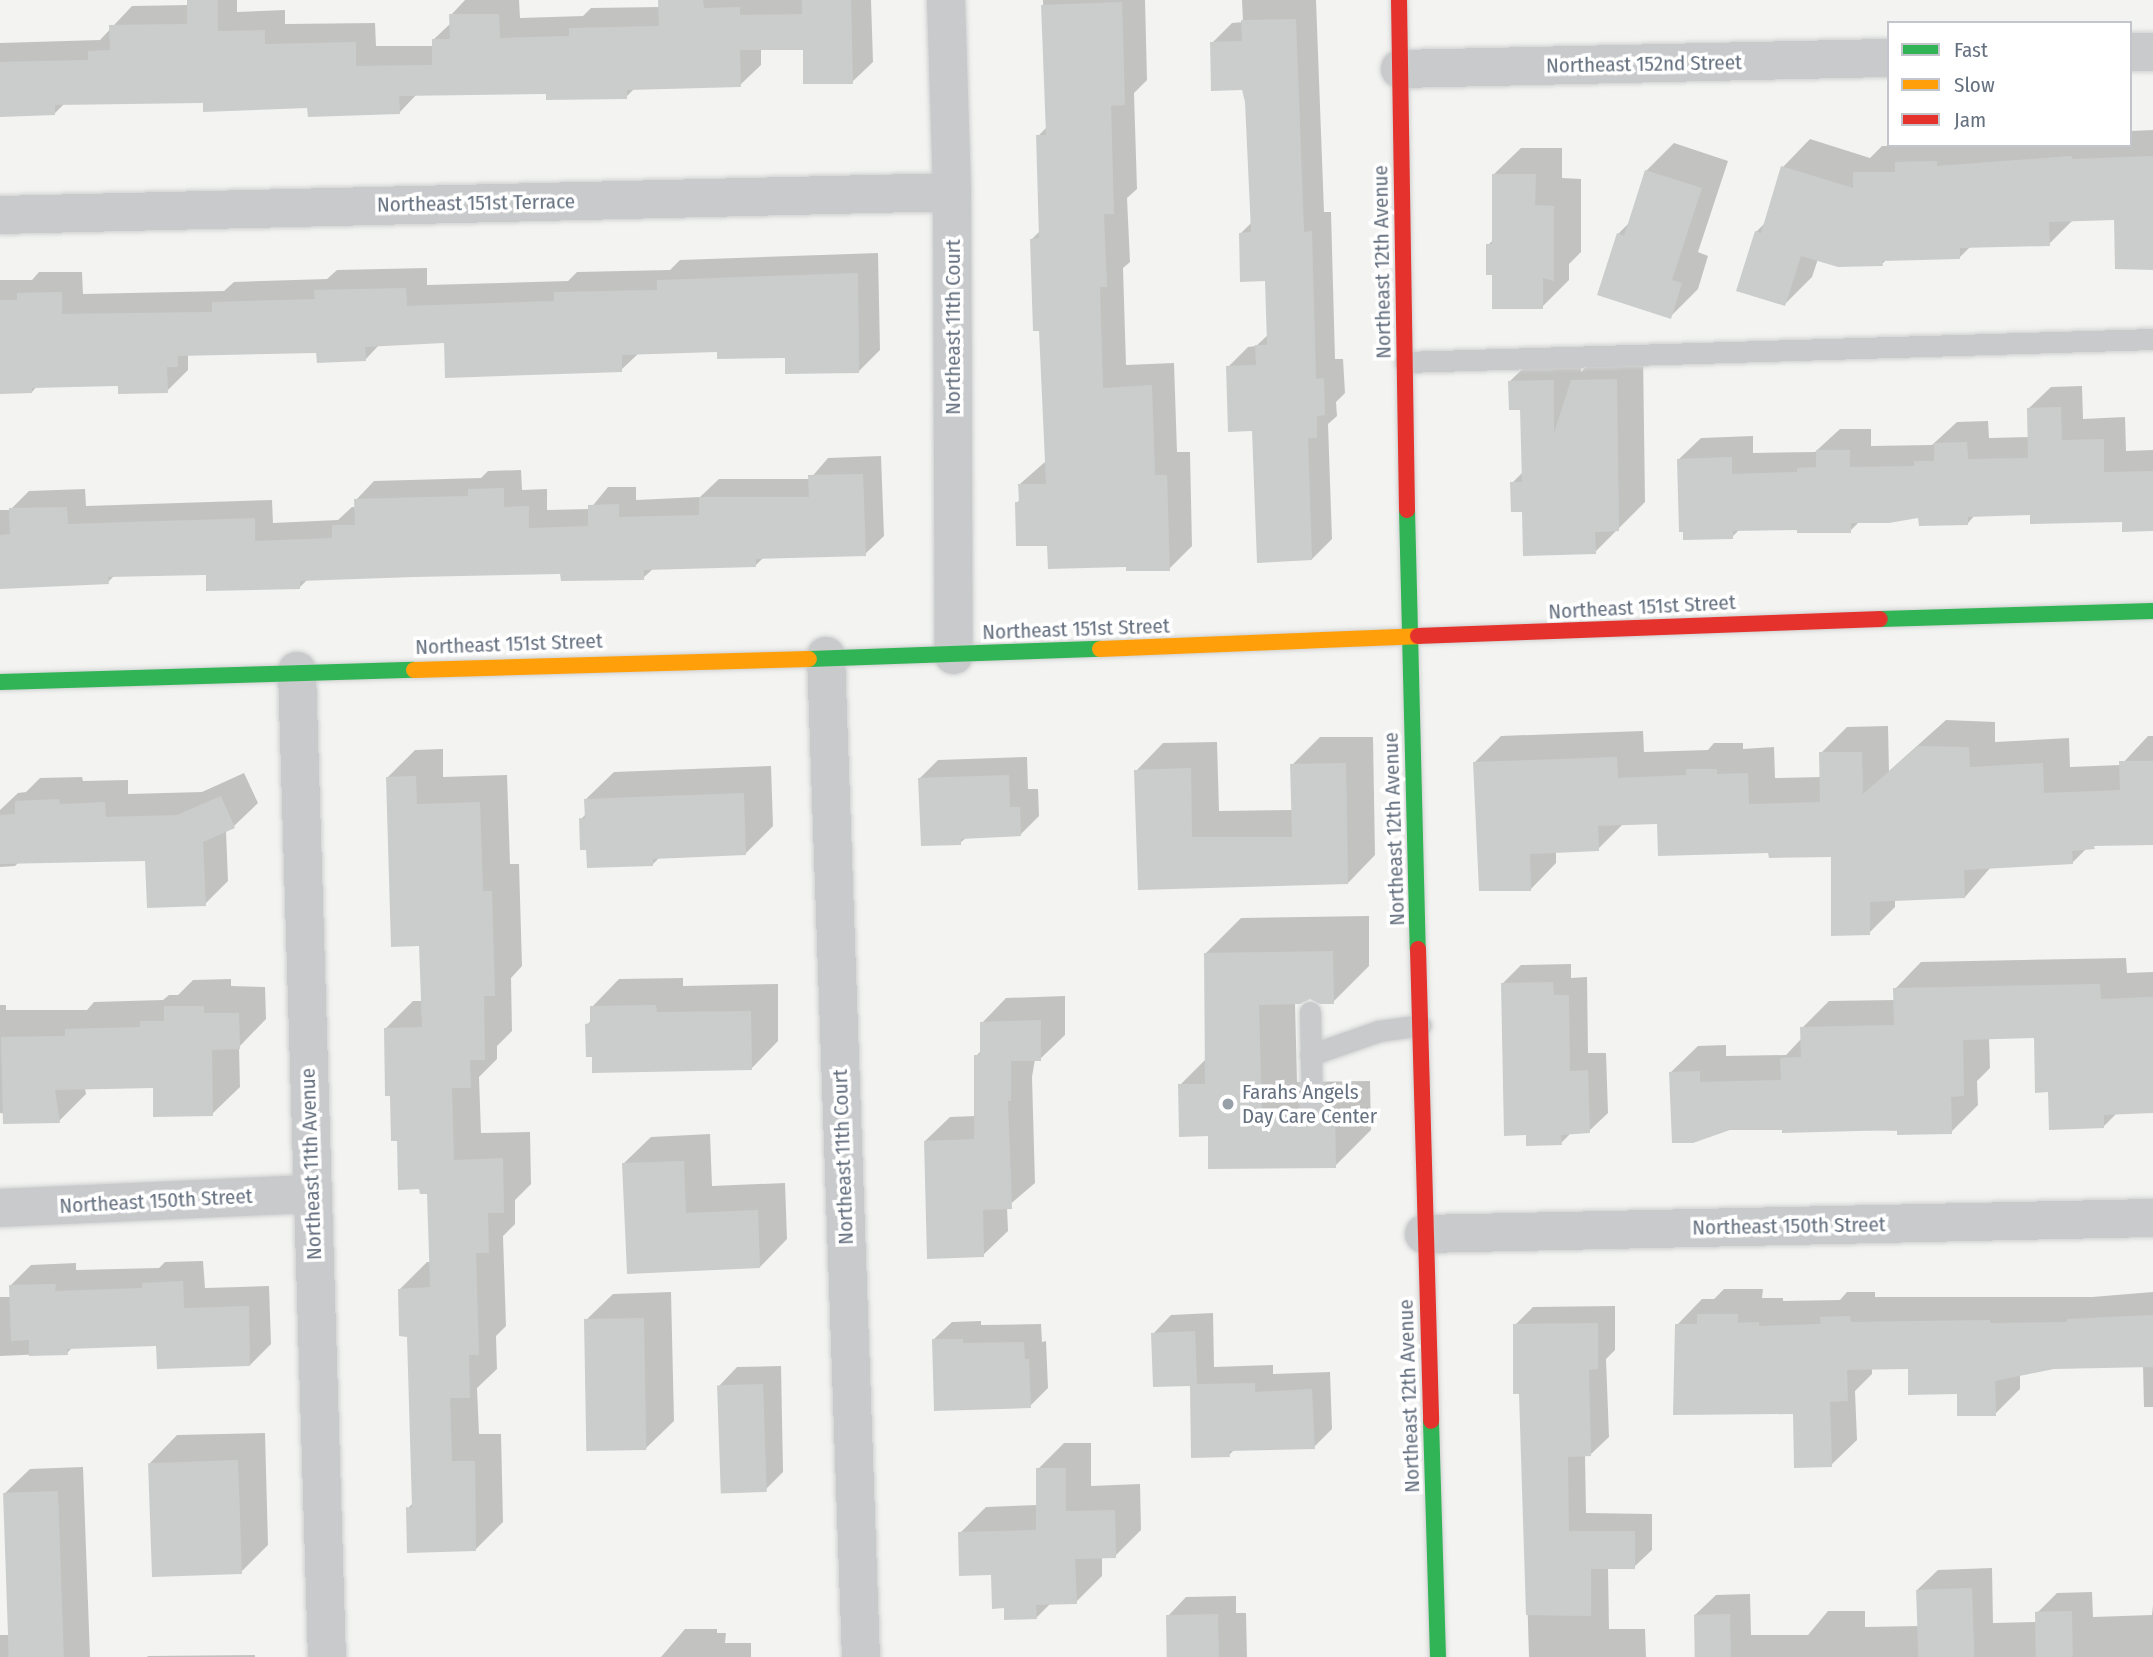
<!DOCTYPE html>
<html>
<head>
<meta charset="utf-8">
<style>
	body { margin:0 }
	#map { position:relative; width:2153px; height:1657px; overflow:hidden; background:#f3f4f2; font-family:"Fira Sans Condensed",sans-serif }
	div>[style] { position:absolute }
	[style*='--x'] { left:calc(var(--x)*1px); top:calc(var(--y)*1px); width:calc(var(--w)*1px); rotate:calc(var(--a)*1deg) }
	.shadow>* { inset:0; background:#0003 }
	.building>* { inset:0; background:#cbcdcd; transform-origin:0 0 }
	.roads { filter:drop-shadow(0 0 2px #cfd0d0) drop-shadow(0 0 2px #cfd0d0) }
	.lane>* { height:21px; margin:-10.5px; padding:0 10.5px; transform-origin:10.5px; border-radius:10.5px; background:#c9cacc }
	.street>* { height:38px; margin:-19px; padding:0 19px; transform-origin:19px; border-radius:19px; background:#c9cacc }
	.fast>* { height:16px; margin:-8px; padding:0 8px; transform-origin:8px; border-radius:8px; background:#30b455 }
	.slow>* { height:16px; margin:-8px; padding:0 8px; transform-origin:8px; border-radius:8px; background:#ff9f0a }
	.jam>* { height:16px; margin:-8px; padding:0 8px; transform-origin:8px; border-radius:8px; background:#e5322d }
	.dots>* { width:19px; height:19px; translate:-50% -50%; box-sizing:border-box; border:4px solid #fff; border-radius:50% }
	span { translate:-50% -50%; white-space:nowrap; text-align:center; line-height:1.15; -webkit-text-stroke:7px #fff; paint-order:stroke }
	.street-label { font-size:21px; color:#667180 }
	.poi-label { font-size:21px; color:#667180 }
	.left { translate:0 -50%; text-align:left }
	.legend { position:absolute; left:1887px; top:21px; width:245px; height:126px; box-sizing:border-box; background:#fff; border:2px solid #c2c6cc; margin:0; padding:9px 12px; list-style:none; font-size:21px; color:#667180 }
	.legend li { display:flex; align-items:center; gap:14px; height:35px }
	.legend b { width:35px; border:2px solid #c2c6cc }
</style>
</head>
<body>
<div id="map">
	<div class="shadow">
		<i style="clip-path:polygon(189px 0,237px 0,237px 12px,285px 10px,285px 24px,375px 23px,376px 46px,433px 46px,433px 40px,451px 23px,451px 15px,465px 0,519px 0,520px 18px,583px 16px,591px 8px,660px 7px,660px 0,871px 0,873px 62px,852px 82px,804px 48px,761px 48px,761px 65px,740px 85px,635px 88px,626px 97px,547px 92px,417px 94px,399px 113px,204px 102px,64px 104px,54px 114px,0 115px,0 43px,100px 40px,132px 6px,189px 5px)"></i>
		<i style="clip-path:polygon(1043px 0,1145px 0,1147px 80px,1134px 93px,1137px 189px,1127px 198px,1130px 262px,1123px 268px,1126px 365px,1174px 363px,1177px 452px,1190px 452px,1192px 546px,1169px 569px,1128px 565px,1049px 544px,1017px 503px,1020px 499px,1020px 484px,1046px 461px,1041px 330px,1032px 239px,1040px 231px,1038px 136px,1047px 127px)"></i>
		<i style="clip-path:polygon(1242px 0,1316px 0,1324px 212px,1331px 212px,1335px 359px,1343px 359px,1345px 393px,1336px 402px,1337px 416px,1328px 424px,1332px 539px,1312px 559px,1228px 367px,1248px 347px,1256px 346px,1269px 334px,1267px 279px,1241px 233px,1252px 222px,1247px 102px,1244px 88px,1212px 43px,1232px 23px,1243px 22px)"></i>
		<i style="clip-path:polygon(2153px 130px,2153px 268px,2115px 218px,2073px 220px,2049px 244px,1971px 246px,1959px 258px,1887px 259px,1882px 264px,1818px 259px,1812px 277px,1785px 304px,1756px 232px,1766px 222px,1783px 167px,1810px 139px,1870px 158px,1882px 146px,2130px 145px,2130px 131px)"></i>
		<i style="clip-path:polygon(1674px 143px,1728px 161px,1698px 252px,1708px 256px,1698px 289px,1670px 317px,1618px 234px,1630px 222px,1646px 171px)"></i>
		<i style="clip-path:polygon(1521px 148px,1562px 148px,1562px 178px,1581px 179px,1581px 252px,1569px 264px,1569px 280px,1542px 307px,1494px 274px,1488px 245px,1493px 240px,1493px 175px)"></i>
		<i style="clip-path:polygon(878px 253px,880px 350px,859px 371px,787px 356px,719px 350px,639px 353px,621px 370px,445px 342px,380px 344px,365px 360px,318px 351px,188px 354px,188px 370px,167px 391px,119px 384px,37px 386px,32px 392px,0 392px,0 280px,32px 280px,39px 272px,82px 272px,83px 294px,224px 291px,234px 282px,327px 279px,337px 270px,427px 268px,427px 285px,568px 281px,577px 272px,670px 270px,680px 260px)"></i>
		<i style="clip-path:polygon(1643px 352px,1645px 502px,1595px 552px,1524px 510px,1512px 483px,1524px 471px,1522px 409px,1510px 381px,1538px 354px,1581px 353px,1581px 372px,1600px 353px)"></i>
		<i style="clip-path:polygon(2082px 386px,2083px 419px,2125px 417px,2126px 451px,2153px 450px,2153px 529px,2124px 520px,2031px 513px,1975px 515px,1968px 523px,1920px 516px,1860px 521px,1850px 531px,1740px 529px,1732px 537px,1679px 459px,1701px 438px,1753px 436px,1753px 453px,1815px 452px,1840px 429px,1871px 429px,1871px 446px,1932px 445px,1957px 422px,1988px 421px,1989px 438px,2030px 437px,2029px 408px,2051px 387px)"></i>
		<i style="clip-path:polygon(881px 456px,884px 536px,865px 554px,764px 557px,755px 566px,654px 568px,643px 578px,562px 572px,308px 579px,299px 588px,207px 573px,115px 575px,108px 582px,0 587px,0 510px,10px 510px,29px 491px,85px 489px,86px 506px,272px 500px,273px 523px,338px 520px,352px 507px,356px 507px,356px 500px,374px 481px,481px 478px,488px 471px,521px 470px,522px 490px,547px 489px,547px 510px,590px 509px,608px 487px,636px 487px,636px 500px,700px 497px,719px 479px,810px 479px,828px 458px)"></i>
		<i style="clip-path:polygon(1946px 720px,1995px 722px,1995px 742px,2069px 738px,2070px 767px,2121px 765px,2148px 736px,2153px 736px,2153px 843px,2098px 844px,2087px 848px,2072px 863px,1991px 867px,1965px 897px,1895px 899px,1895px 907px,1869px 933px,1833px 855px,1770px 851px,1659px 822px,1624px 823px,1598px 849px,1556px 851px,1556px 863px,1530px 890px,1475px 762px,1501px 736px,1643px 731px,1644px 752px,1708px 750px,1714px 743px,1743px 743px,1743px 749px,1774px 747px,1775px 778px,1822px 777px,1821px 753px,1847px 727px,1888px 726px,1889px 771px)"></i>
		<i style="clip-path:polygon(1320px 737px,1373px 737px,1375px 855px,1348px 883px,1139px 888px,1136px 771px,1163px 743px,1217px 742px,1219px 811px,1293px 810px,1292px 765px)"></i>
		<i style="clip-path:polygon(443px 749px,443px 777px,507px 775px,510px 864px,519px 864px,522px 966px,511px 978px,512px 1031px,497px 1046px,497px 1059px,479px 1077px,481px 1133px,530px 1132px,531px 1184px,515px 1200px,515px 1224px,503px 1236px,506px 1326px,496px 1336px,497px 1369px,477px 1388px,479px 1434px,501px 1434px,503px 1522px,476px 1549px,408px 1508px,413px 1503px,409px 1335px,399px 1290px,427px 1262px,431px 1262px,429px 1192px,399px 1139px,385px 1029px,413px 1001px,423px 1001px,421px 944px,387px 778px,415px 750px)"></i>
		<i style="clip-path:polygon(1027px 757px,1028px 789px,1038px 789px,1039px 816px,1020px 835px,967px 837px,960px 843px,920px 778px,938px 760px)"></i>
		<i style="clip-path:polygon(771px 766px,773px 826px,745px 854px,660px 857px,652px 865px,581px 819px,587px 813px,586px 799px,614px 772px)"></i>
		<i style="clip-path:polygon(244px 773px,258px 803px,234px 826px,226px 830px,228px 881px,205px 904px,146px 859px,20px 861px,15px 866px,0 867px,0 810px,18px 793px,26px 792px,40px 778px,82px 777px,83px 781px,128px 780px,128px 794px,202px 792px)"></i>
		<i style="clip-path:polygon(1369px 916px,1369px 966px,1333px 1002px,1310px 997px,1295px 1003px,1297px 1082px,1370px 1081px,1371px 1130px,1335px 1166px,1210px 1134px,1180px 1085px,1207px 1058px,1205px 954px,1241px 918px)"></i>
		<i style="clip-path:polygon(2126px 958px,2127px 973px,2153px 972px,2153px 1112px,2117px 1113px,2104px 1126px,2049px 1091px,2036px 1036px,1989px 1037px,1990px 1068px,1977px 1081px,1978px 1105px,1951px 1132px,1783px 1128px,1671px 1072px,1698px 1046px,1726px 1045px,1726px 1056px,1786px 1055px,1802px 1038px,1802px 1028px,1829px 1001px,1895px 1000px,1895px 989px,1921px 962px)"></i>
		<i style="clip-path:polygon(1571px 964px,1571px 978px,1587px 977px,1588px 1053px,1606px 1053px,1608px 1113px,1589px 1131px,1572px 1132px,1561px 1143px,1528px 1133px,1502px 984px,1521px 965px)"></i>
		<i style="clip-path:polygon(683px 978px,683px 986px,778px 984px,778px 1041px,751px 1069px,593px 1055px,587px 1025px,592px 1019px,592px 1007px,619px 979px)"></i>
		<i style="clip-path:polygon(231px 979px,231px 986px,265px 987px,266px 1019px,239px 1047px,240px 1087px,212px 1114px,154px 1087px,85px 1088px,86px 1094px,59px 1121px,0 1113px,0 1005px,6px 1005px,6px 1010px,87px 1010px,94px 1002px,163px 1000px,169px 995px,178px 995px,193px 980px)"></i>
		<i style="clip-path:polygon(1065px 996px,1065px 1035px,1040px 1059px,1035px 1059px,1032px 1077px,1035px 1183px,1007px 1207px,1008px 1231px,983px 1255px,925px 1141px,950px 1117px,976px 1116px,976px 1056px,982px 1050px,982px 1023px,1006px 998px)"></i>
		<i style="clip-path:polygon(710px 1134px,712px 1186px,785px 1183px,787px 1239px,760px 1267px,628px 1273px,623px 1164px,651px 1137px)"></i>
		<i style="clip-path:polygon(203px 1261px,205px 1288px,269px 1286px,271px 1344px,250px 1365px,158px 1345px,73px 1347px,67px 1353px,0 1356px,0 1297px,11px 1297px,10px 1286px,31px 1265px,76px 1263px,76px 1270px,159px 1268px,165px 1262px)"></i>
		<i style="clip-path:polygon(1724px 1289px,1763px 1289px,1762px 1298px,1783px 1298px,1783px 1301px,1840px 1300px,1847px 1292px,1875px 1292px,1875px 1297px,2092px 1297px,2153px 1292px,2153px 1407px,2144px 1407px,2143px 1366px,2054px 1367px,2020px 1374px,2020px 1389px,1995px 1414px,1909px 1367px,1872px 1368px,1872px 1374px,1855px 1391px,1857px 1440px,1831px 1465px,1795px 1412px,1677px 1325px,1702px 1299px,1714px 1299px)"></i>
		<i style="clip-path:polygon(671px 1292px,674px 1421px,646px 1448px,585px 1321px,613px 1294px)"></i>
		<i style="clip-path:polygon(1615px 1306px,1615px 1350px,1606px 1359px,1609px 1437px,1591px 1454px,1585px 1455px,1586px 1513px,1652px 1514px,1652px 1550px,1634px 1567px,1608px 1568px,1609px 1629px,1645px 1629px,1646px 1657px,1529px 1657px,1521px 1392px,1515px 1325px,1533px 1307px)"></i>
		<i style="clip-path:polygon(1213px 1313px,1214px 1367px,1273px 1365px,1273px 1374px,1330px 1372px,1332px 1429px,1314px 1447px,1235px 1449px,1229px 1455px,1192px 1384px,1153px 1334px,1171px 1315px)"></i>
		<i style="clip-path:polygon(981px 1321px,981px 1325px,1041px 1324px,1042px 1342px,1046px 1341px,1048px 1388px,1030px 1406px,933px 1340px,952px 1322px)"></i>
		<i style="clip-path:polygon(781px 1366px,783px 1472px,765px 1490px,719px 1386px,737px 1367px)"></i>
		<i style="clip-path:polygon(265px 1433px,268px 1545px,240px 1573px,150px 1463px,177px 1435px)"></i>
		<i style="clip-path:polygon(1064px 1443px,1091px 1443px,1091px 1486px,1140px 1484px,1141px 1530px,1115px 1556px,1102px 1556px,1102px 1576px,1076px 1602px,1051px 1603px,1037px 1617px,1006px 1606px,992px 1573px,960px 1533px,986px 1507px,1038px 1505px,1038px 1469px)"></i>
		<i style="clip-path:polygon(83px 1467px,90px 1657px,0 1657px,0 1635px,10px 1635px,4px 1494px,30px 1469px)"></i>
		<i style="clip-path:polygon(1992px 1568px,1993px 1623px,2037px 1622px,2037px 1613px,2057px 1593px,2092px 1592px,2093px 1617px,2152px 1615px,2153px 1605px,2153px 1657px,1696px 1657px,1695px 1615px,1716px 1595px,1750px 1594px,1751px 1635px,1808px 1635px,1828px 1611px,1865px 1611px,1865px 1627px,1919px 1626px,1917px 1590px,1938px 1570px)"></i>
		<i style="clip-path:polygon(1236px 1596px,1236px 1613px,1246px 1613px,1247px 1657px,1167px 1657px,1168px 1616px,1186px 1597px)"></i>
		<i style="clip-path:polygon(685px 1629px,717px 1629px,717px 1633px,726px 1633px,725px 1643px,751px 1643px,751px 1657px,661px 1657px)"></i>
		<i style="clip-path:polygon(255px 1655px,255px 1657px,147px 1657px,148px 1656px)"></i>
	</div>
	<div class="building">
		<i style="clip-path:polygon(187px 0,218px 0,218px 31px,265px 30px,265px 44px,356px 42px,356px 66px,432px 65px,432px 39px,450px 39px,449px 14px,499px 14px,500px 38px,569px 36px,569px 28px,659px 26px,658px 0,703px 0,704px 8px,740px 7px,740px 15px,802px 14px,802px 0,851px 0,853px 84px,803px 84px,803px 50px,740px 50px,741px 87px,627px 90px,627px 99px,546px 100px,546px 94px,399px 96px,400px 114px,308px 117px,307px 108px,203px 112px,203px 103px,55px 105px,55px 115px,0 117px,0 62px,88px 60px,88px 51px,110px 50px,109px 25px,187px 24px)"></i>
		<i style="clip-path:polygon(1122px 2px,1125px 105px,1111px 106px,1114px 214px,1104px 214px,1107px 287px,1100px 287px,1103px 388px,1152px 385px,1155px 475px,1167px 475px,1170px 571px,1126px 571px,1126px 567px,1048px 569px,1047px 546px,1016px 546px,1015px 502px,1019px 502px,1018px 484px,1046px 484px,1039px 331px,1033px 331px,1030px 239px,1039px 238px,1036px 135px,1046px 135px,1041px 5px)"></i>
		<i style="clip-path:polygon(1296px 19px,1304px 232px,1312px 231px,1316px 379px,1324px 378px,1325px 415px,1317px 416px,1317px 438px,1308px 438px,1312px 560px,1257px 563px,1252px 431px,1228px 432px,1226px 366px,1256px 365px,1255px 345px,1267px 345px,1265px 281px,1240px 282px,1239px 233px,1251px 232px,1245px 102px,1242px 90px,1211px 91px,1210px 42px,1242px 41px,1241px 20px)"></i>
		<i style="clip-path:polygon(2072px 156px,2072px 159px,2153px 156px,2153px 270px,2115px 269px,2114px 220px,2049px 222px,2050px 246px,1960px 248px,1960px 259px,1882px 261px,1883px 266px,1838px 267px,1801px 256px,1785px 306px,1736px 291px,1755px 231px,1761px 233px,1781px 166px,1853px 188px,1853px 172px,1895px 172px,1895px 162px,1937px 161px,1937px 166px)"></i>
		<i style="clip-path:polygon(1645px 170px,1702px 188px,1672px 280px,1682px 283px,1671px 319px,1597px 295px,1617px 233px,1624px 236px)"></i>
		<i style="clip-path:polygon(1492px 174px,1536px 174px,1535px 205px,1554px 206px,1554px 281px,1543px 278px,1543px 309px,1492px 309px,1492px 275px,1486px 275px,1486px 244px,1492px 244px)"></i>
		<i style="clip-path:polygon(858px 273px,859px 373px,785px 374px,785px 358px,717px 359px,717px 352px,622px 355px,622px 372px,445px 378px,444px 343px,365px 347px,366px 361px,317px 363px,316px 353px,178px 356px,178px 367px,167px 367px,168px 393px,118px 394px,118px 386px,32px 388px,32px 393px,0 394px,0 300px,17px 300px,17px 293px,62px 292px,62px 314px,212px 312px,212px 302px,315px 299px,314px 290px,406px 288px,407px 306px,554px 301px,554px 292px,657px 290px,657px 280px)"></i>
		<i style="clip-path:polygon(1617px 379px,1619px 531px,1595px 532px,1596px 554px,1523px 556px,1522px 512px,1511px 512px,1510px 482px,1522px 482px,1520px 410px,1509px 410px,1508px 381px,1554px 380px,1554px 433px,1571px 380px)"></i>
		<i style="clip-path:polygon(2061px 407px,2062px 440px,2104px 439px,2104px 472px,2153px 471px,2153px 531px,2122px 532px,2122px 522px,2030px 524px,2030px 515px,1968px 517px,1968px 525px,1919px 526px,1918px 518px,1889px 523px,1851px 523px,1851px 533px,1797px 533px,1797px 530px,1733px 531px,1733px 539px,1683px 540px,1683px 532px,1679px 532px,1677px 459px,1732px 457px,1732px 474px,1797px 472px,1797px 468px,1816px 467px,1816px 450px,1850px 450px,1850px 467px,1914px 466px,1914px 461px,1934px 461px,1934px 443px,1967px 442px,1968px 459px,2028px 458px,2027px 408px)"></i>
		<i style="clip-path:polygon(863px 474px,866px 556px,756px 559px,756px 567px,644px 570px,644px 580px,561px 581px,560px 574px,414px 577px,300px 581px,300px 589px,206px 591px,206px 575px,108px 577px,109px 584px,0 589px,0 535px,10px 534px,9px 508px,67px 507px,68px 524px,255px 518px,255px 541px,332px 538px,332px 525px,355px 525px,354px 499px,468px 496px,468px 489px,504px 488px,504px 507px,529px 506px,529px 528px,588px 526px,588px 505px,619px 504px,619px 517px,699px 515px,699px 497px,809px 497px,808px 475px)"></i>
		<i style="clip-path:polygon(1918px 746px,1969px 747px,1970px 767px,2043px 763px,2044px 793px,2120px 790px,2119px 761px,2153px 761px,2153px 845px,2094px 846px,2095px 849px,2072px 851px,2073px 864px,1964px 870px,1965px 898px,1870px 902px,1870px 935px,1831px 936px,1831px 857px,1769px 858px,1768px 853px,1658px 856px,1657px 824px,1598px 826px,1599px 851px,1530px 854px,1531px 891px,1479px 891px,1473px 762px,1617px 757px,1618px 778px,1686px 775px,1686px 769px,1717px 769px,1717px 774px,1748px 773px,1749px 804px,1820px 802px,1819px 752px,1862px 752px,1863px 794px)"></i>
		<i style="clip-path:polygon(1346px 763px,1348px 884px,1138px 890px,1134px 770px,1191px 768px,1192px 837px,1292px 837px,1290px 764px)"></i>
		<i style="clip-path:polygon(1009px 775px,1010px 807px,1020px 807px,1021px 836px,961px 839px,961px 845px,921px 846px,918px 778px)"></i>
		<i style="clip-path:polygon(416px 776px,417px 804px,480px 802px,483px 891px,492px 891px,495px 996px,484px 996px,485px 1060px,470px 1060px,471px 1088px,452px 1088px,454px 1160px,503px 1158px,504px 1213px,488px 1213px,489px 1253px,476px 1253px,479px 1355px,469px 1355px,470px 1398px,450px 1398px,452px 1461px,475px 1461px,476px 1551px,407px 1553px,406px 1507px,412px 1508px,407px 1337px,399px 1336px,398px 1289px,430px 1287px,427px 1194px,420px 1194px,419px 1189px,398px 1190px,397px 1141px,391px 1141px,390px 1096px,385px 1096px,384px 1028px,422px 1027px,419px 946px,391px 947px,386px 777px)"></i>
		<i style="clip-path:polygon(744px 793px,746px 855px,653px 859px,653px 866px,587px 868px,586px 850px,580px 850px,579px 818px,585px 819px,584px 799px)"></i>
		<i style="clip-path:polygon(221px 796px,235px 828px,203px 842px,206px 906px,147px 908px,145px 861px,0 864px,0 815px,15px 814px,15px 801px,59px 799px,60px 804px,105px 802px,106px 817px,177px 815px)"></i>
		<i style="clip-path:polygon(1333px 951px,1334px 1004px,1320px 1004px,1310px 999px,1300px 1004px,1259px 1005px,1262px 1117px,1335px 1116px,1336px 1168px,1208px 1169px,1208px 1136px,1179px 1137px,1178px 1084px,1205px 1084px,1204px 953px)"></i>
		<i style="clip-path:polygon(1553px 982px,1554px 995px,1569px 995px,1570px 1071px,1588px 1070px,1590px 1133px,1561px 1135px,1562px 1145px,1526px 1146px,1526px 1135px,1504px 1136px,1501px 983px)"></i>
		<i style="clip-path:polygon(2100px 984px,2101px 999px,2153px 997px,2153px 1113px,2104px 1115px,2104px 1128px,2049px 1130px,2048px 1092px,2035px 1093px,2034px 1038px,1963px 1040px,1964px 1096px,1951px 1097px,1952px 1134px,1897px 1135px,1897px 1130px,1782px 1133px,1782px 1130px,1730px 1130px,1693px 1143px,1672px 1143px,1669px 1072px,1700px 1071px,1700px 1082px,1781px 1080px,1780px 1058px,1801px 1057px,1800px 1027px,1894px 1025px,1893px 988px)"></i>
		<i style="clip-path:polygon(656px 1005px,657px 1012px,751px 1011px,752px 1070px,592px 1073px,592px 1057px,586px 1057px,585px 1024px,590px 1023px,590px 1006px)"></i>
		<i style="clip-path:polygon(164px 1006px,204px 1006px,204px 1013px,239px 1013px,240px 1049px,212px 1050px,213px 1116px,153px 1117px,153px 1088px,55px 1090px,60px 1123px,3px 1124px,1px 1037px,65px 1036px,65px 1029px,140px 1027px,140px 1021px,164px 1021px)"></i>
		<i style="clip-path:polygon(1041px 1020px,1041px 1061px,1011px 1061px,1011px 1101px,1008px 1101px,1012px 1209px,983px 1210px,984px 1257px,927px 1259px,924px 1141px,974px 1139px,974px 1055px,980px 1055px,980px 1022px)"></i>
		<i style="clip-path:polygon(684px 1161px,686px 1213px,758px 1210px,760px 1268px,627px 1274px,622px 1163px)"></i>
		<i style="clip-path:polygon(183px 1281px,184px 1308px,249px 1306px,250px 1366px,157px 1369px,156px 1346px,67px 1349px,68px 1355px,29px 1356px,29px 1340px,11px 1341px,9px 1285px,56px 1284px,55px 1291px,142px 1288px,142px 1283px)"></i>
		<i style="clip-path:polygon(1697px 1314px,1738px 1314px,1738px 1323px,1759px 1322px,1759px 1326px,1821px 1324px,1820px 1317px,1850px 1316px,1851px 1322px,1990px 1320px,1990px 1323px,2067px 1322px,2067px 1319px,2153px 1315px,2153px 1367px,2054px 1369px,1995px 1381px,1996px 1416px,1957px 1416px,1957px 1394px,1908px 1395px,1908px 1369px,1847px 1370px,1848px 1401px,1830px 1402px,1832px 1467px,1794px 1468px,1793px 1414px,1673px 1415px,1675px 1324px,1697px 1324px)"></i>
		<i style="left:644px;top:1318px;width:132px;height:60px;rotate:89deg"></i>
		<i style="clip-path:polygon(1598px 1323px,1598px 1369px,1589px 1370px,1591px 1456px,1568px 1457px,1569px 1531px,1635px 1531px,1635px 1569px,1591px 1569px,1591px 1616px,1526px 1615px,1519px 1394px,1513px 1394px,1513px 1324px)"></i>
		<i style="clip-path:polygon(1195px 1331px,1197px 1384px,1255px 1383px,1255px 1392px,1312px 1389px,1315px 1449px,1229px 1451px,1230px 1457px,1191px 1458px,1190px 1386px,1153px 1387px,1151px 1333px)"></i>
		<i style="clip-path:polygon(932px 1339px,963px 1339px,963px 1343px,1024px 1342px,1025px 1359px,1029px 1359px,1031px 1408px,934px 1411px)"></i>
		<i style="left:763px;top:1384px;width:108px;height:46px;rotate:88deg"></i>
		<i style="left:238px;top:1460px;width:114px;height:90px;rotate:88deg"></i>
		<i style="clip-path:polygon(1036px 1468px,1066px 1468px,1066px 1511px,1115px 1510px,1116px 1558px,1075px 1559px,1077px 1604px,1036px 1605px,1037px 1619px,1004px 1620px,1004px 1608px,992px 1609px,991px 1575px,959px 1576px,958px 1532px,1036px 1530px)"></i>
		<i style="left:58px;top:1491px;width:166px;height:55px;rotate:88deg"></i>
		<i style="left:1972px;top:1588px;width:69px;height:56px;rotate:88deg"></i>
		<i style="left:2072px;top:1611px;width:46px;height:37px;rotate:89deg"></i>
		<i style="left:1218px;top:1614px;width:43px;height:52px;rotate:89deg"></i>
		<i style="left:1730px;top:1614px;width:43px;height:36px;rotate:89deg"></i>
	</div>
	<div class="roads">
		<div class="lane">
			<i style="--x:1405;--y:362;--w:748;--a:-1.76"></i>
			<i style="--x:1310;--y:1012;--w:93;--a:88.8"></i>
			<i style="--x:1310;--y:1055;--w:73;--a:-19.2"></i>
			<i style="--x:1379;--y:1031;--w:42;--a:-8.1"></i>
		</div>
		<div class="street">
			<i style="--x:946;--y:0;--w:192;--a:88.2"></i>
			<i style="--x:952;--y:192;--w:463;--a:89.8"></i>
			<i style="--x:2130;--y:52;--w:23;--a:0"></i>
			<i style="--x:1400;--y:69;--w:489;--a:-1.3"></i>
			<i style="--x:0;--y:215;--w:952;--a:-1.38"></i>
			<i style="--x:826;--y:656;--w:1002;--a:88"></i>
			<i style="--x:297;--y:671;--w:986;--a:88.26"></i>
			<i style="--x:0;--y:1208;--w:312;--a:-2.6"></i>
			<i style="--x:1424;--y:1234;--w:729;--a:-1.26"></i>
		</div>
		<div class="fast">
			<i style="--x:1407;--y:510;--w:439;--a:88.6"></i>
			<i style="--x:1880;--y:619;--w:273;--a:-1.7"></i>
			<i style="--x:809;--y:659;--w:291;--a:-2"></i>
			<i style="--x:0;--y:682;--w:414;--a:-1.7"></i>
			<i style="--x:1431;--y:1421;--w:236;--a:88.3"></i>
		</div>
		<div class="slow">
			<i style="--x:1100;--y:649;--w:318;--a:-2.3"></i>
			<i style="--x:414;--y:670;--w:395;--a:-1.6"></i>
		</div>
		<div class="jam">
			<i style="--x:1399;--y:0;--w:510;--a:89.1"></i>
			<i style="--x:1418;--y:636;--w:462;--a:-2.1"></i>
			<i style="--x:1418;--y:949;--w:472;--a:88.4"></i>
		</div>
	</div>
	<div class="dots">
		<i style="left:1228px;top:1104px;background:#979fa8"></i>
	</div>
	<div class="street-label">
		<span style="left:1644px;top:64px;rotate:-1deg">Northeast 152nd Street</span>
		<span style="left:476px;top:203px;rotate:-1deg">Northeast 151st Terrace</span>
		<span style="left:1382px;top:262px;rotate:-91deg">Northeast 12th Avenue</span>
		<span style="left:953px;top:327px;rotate:-90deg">Northeast 11th Court</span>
		<span style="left:1642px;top:607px;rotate:-3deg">Northeast 151st Street</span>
		<span style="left:1076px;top:629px;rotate:-2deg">Northeast 151st Street</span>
		<span style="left:509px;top:644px;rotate:-2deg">Northeast 151st Street</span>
		<span style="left:1394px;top:829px;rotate:-92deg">Northeast 12th Avenue</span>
		<span style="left:843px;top:1157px;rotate:-92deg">Northeast 11th Court</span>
		<span style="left:311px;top:1164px;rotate:-92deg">Northeast 11th Avenue</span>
		<span style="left:156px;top:1201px;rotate:-3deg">Northeast 150th Street</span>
		<span style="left:1789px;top:1226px;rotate:-1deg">Northeast 150th Street</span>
		<span style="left:1409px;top:1396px;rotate:-92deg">Northeast 12th Avenue</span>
	</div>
	<div class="poi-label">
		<span class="left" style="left:1242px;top:1104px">Farahs Angels<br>Day Care Center</span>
	</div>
	<ul class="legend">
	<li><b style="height:9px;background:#30b455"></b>Fast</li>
	<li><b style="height:9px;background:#ff9f0a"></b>Slow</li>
	<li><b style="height:9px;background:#e5322d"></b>Jam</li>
	</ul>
</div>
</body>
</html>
